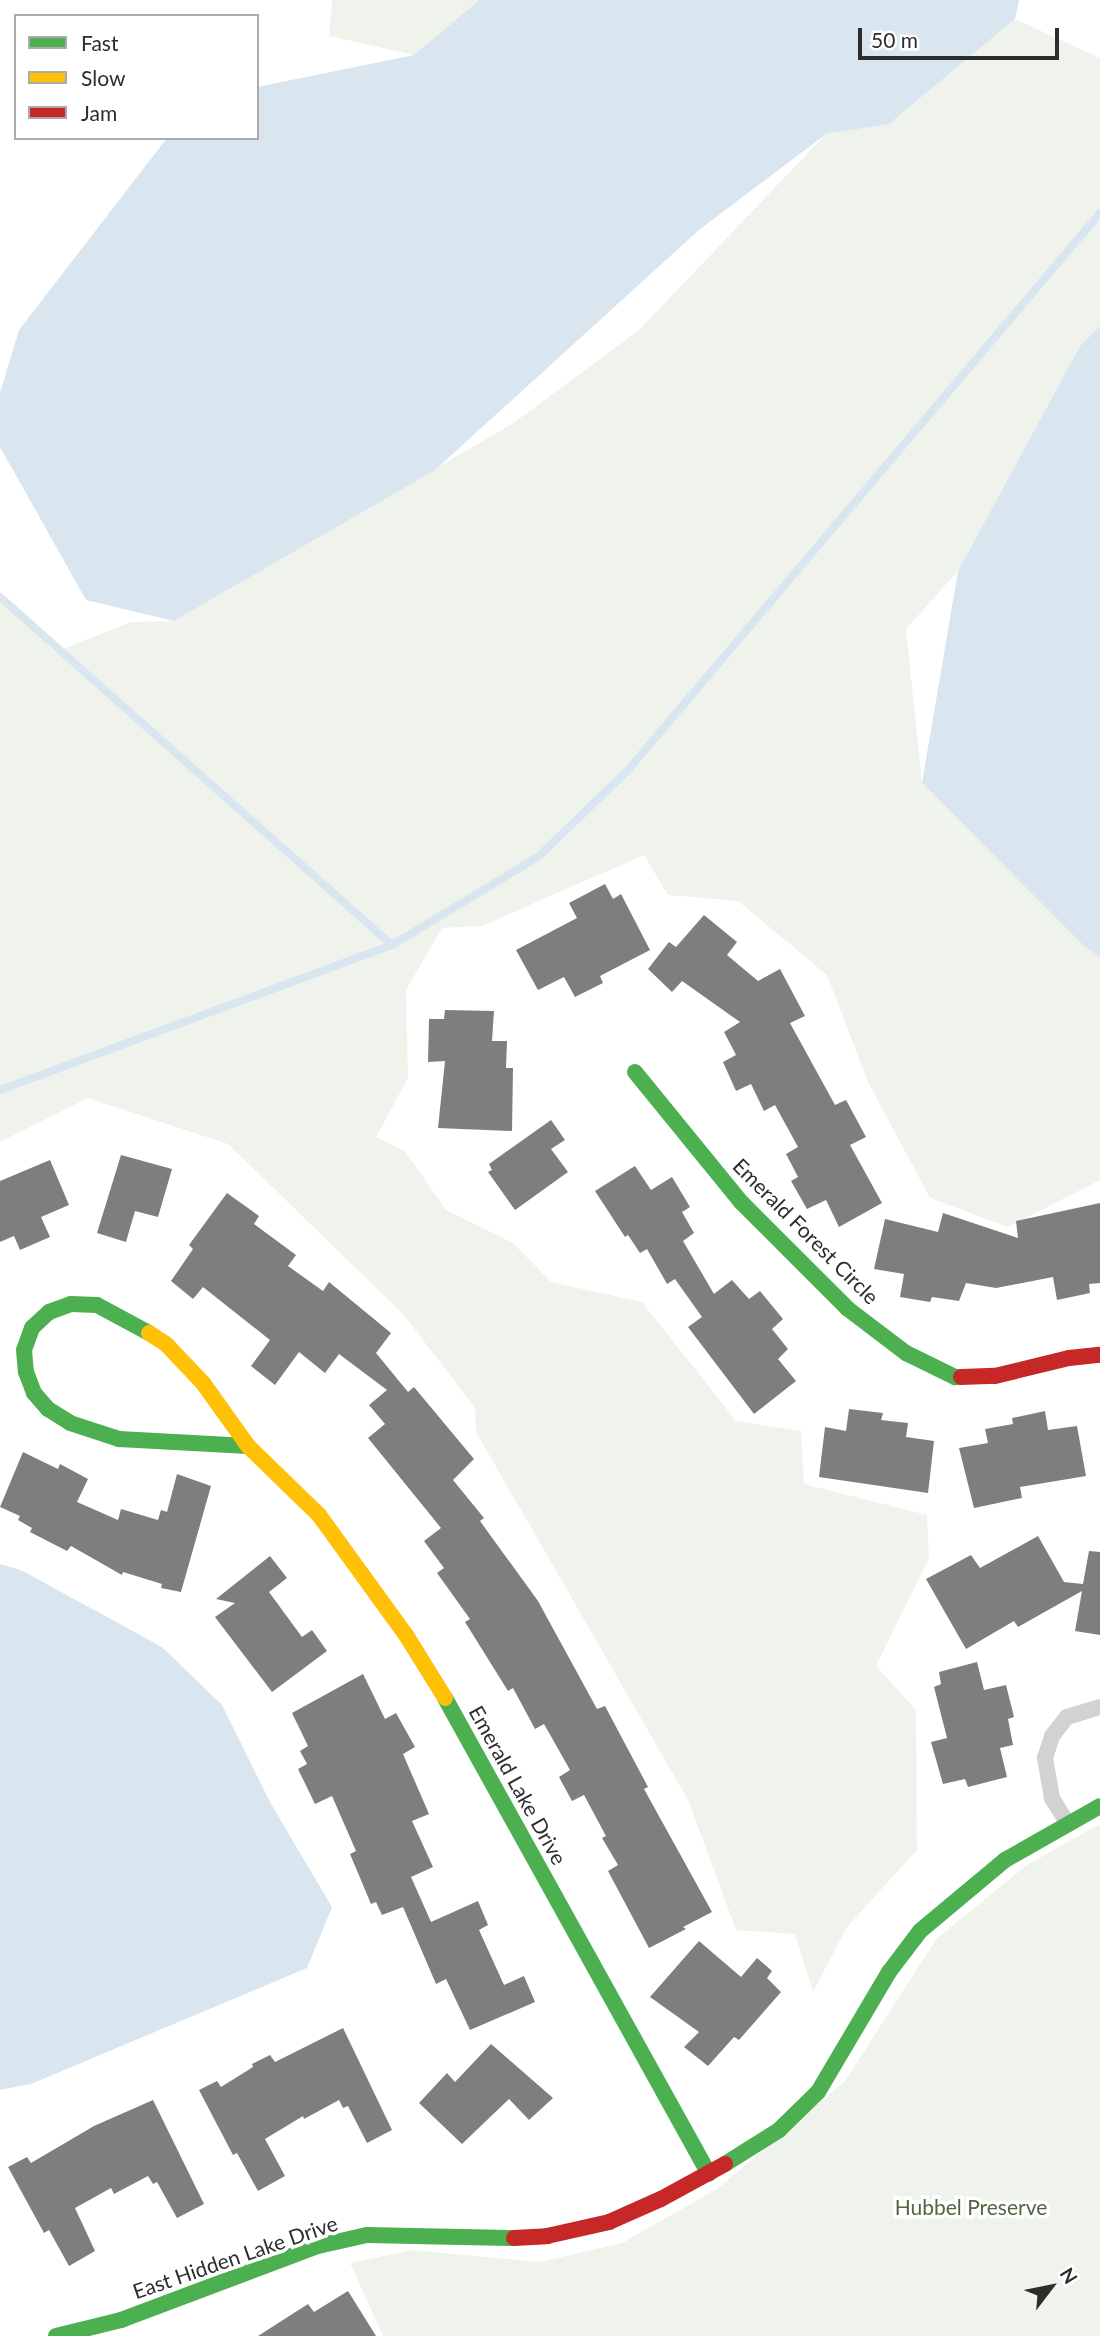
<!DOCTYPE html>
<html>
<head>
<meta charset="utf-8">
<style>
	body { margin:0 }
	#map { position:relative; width:1100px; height:2336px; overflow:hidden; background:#fff; font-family:Lato,sans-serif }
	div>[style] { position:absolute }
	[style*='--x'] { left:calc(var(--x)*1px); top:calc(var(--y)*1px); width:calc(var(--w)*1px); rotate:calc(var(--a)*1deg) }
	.green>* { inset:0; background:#f0f3ec }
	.water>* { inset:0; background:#d9e6f0 }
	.stream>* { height:8px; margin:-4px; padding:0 4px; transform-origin:4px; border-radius:4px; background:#d9e6f0 }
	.building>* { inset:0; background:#7e7e7e }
	.lane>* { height:16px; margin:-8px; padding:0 8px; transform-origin:8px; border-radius:8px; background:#d2d2d2 }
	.fast>* { height:16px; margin:-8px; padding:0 8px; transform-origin:8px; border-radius:8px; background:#4caf50 }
	.slow>* { height:16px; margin:-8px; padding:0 8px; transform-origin:8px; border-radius:8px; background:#ffc107 }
	.jam>* { height:16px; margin:-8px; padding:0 8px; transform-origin:8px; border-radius:8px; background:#c62828 }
	span { translate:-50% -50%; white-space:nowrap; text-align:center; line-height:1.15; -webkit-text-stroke:7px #fff; paint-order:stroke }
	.street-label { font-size:21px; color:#2d2d2d }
	.park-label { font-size:21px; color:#51663e }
	.legend { position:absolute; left:14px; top:14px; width:245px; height:126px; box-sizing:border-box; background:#fff; border:2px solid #ababab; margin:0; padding:9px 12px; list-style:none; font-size:21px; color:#2d2d2d }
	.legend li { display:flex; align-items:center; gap:14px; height:35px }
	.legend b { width:35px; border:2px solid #ababab }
	.north { position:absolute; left:1016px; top:2252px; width:70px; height:70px; -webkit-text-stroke:5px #fff; paint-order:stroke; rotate:58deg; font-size:19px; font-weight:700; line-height:28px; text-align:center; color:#2d2d2d }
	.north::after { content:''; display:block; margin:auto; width:24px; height:32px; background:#2d2d2d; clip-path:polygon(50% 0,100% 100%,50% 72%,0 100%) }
	.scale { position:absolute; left:858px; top:28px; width:201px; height:32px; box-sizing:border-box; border:4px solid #2d2d2d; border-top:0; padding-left:9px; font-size:21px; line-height:24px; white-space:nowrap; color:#2d2d2d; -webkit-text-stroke:5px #fff; paint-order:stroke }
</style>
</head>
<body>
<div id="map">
	<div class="green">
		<i style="clip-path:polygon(332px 0,479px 0,414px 55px,329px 36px)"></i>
		<i style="clip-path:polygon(1015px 19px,1100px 58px,1100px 326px,1080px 346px,958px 571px,906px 629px,922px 783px,1084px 946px,1100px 957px,1100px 1180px,1008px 1227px,930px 1198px,868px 1082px,827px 975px,738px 901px,668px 895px,644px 855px,482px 926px,442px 928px,406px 990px,408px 1078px,376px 1137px,405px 1151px,446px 1210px,513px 1243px,551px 1282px,642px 1302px,736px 1421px,801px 1431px,804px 1484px,927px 1515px,929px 1558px,876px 1666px,916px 1710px,917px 1850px,847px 1927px,813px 1992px,795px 1934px,736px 1930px,688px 1800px,476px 1432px,475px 1408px,403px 1314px,228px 1144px,88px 1098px,0 1142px,0 595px,55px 652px,131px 622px,174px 621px,512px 424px,638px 331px,826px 134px,889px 124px)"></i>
		<i style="clip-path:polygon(1100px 1824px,1100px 2336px,383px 2336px,350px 2263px,412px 2250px,540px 2262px,622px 2243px,717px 2189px,845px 2081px,937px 1938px,1027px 1865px)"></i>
	</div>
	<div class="water">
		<i style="clip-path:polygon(479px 0,1019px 0,1015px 19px,889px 124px,826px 134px,699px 230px,435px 470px,174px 621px,86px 600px,0 447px,0 393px,19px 330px,167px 138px,257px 138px,257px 87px,414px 55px)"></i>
		<i style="clip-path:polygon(1100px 326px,1100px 957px,1084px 946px,922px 783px,958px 571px,1080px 346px)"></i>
		<i style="clip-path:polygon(0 1564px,21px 1570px,162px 1647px,222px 1705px,271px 1804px,332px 1907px,307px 1968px,31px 2084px,0 2090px)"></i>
	</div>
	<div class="stream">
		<i style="--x:0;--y:597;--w:524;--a:41.6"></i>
		<i style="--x:0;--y:1090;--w:418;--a:-20.3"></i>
		<i style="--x:392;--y:945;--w:170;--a:-31.1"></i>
		<i style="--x:538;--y:857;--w:125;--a:-44"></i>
		<i style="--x:628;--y:770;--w:730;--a:-49.72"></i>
	</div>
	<div class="building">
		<i style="clip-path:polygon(605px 884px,613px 899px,621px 894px,650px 950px,600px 976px,603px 983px,575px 997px,564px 977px,538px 990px,516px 950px,577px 918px,569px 903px)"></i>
		<i style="clip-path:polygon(704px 915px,737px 942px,727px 955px,758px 981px,780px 969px,805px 1016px,790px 1023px,835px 1105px,846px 1100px,866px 1137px,850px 1145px,882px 1203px,839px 1227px,826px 1200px,807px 1209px,791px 1181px,798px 1177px,786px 1154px,798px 1147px,775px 1105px,764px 1111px,751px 1084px,736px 1091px,723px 1062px,736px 1055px,724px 1032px,740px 1022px,682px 981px,672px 992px,648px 969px,669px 942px,676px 947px)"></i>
		<i style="clip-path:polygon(445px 1010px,494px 1011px,492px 1041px,507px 1041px,506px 1068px,513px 1068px,512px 1131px,438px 1128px,445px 1061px,428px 1062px,429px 1019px,444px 1019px)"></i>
		<i style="clip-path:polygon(551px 1120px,565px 1140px,551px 1149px,568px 1172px,515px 1210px,488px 1172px,492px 1170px,489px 1164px)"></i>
		<i style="clip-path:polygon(121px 1155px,172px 1169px,158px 1217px,135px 1211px,126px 1242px,97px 1233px)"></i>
		<i style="clip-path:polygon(50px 1160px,69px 1205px,41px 1217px,50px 1237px,20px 1250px,14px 1236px,0 1242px,0 1181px)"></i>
		<i style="clip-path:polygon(635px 1166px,651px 1190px,672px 1177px,690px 1207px,682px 1212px,694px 1233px,683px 1241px,714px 1294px,732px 1280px,749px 1299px,760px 1291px,783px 1319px,772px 1329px,788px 1349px,778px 1359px,796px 1381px,754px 1414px,688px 1327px,702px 1317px,675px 1279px,667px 1284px,647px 1249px,640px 1253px,628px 1235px,625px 1237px,595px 1191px)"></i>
		<i style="clip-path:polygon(227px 1193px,259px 1216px,254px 1224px,296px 1255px,288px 1266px,323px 1291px,329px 1282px,391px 1333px,376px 1353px,408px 1392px,414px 1387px,474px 1459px,453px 1480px,484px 1518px,480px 1521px,538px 1601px,597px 1709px,605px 1706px,648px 1787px,644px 1789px,712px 1912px,683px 1927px,686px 1929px,649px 1948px,608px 1871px,618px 1865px,602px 1838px,606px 1836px,584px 1795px,572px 1801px,559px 1777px,570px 1770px,544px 1724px,535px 1729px,513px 1688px,508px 1691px,465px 1622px,470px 1619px,437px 1573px,444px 1568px,424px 1541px,441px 1528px,368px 1438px,385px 1424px,369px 1405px,387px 1390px,339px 1354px,325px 1373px,299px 1352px,275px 1385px,251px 1366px,270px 1340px,203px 1287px,193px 1299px,171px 1281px,193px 1249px,189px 1245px)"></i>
		<i style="clip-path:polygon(1100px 1203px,1100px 1283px,1089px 1284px,1090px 1293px,1057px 1300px,1053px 1277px,996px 1288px,966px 1283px,959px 1301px,932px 1297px,930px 1302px,900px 1297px,904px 1274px,874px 1269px,885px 1219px,938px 1232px,943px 1213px,1018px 1238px,1016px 1221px)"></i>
		<i style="clip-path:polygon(849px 1409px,883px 1413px,881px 1420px,908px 1423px,906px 1437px,934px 1441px,928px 1493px,819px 1477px,825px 1427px,846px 1431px)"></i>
		<i style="clip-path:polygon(1045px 1411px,1048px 1430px,1077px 1426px,1086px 1476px,1020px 1487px,1022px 1498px,974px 1508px,959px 1448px,988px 1443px,985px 1429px,1013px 1424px,1012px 1418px)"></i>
		<i style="clip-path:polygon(23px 1452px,58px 1469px,60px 1464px,88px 1479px,77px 1502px,118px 1520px,121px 1509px,158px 1520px,161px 1510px,167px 1512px,177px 1474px,211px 1486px,181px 1592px,161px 1588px,162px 1584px,123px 1572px,122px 1575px,71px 1546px,67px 1551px,30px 1532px,32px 1528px,18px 1520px,20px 1516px,0 1507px)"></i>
		<i style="clip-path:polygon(1038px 1536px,1064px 1582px,1083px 1584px,1089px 1551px,1100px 1552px,1100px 1635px,1075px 1631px,1082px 1591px,1018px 1627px,1014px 1621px,966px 1649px,926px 1579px,971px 1555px,980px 1568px)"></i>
		<i style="clip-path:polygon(270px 1556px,287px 1578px,269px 1592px,302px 1637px,312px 1630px,327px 1651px,272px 1692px,215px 1617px,235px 1603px,216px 1599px)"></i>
		<i style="clip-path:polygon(977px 1662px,984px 1690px,1006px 1685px,1014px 1717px,1008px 1719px,1013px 1745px,1000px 1748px,1007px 1777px,968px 1787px,965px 1779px,943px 1784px,931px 1742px,947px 1738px,934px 1687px,941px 1684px,939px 1672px)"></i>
		<i style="clip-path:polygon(363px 1674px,385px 1719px,396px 1713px,415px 1747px,403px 1754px,429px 1814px,412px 1821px,433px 1867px,411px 1877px,431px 1922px,478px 1901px,488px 1925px,479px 1930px,504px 1985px,524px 1976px,535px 2002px,470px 2030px,446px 1979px,436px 1984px,403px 1907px,382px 1915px,376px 1902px,371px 1904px,350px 1854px,356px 1851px,332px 1796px,315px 1804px,298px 1769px,307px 1764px,300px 1751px,308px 1746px,292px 1713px)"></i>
		<i style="clip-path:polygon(699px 1941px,741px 1977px,757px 1958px,772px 1971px,767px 1978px,781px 1992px,739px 2040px,734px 2037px,708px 2066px,684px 2047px,699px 2032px,650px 1997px)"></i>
		<i style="clip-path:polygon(343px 2028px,392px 2130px,367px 2143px,348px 2106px,343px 2108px,339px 2100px,304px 2119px,303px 2116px,265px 2139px,285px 2176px,258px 2191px,237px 2153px,233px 2155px,199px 2090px,217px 2081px,221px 2087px,253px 2067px,252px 2064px,270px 2055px,275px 2062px)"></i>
		<i style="clip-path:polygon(491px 2044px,553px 2098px,529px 2120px,509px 2099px,462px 2144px,419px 2103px,447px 2073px,455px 2082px)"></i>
		<i style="clip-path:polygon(153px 2100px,204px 2204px,177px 2218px,157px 2182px,153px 2184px,148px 2176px,114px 2194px,111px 2188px,75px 2208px,95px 2251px,69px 2266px,49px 2230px,44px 2233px,8px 2167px,27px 2157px,31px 2163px,94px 2126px)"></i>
		<i style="clip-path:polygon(348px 2291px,376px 2336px,258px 2336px,308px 2304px,314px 2312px)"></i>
	</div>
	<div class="lane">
		<i style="--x:1068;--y:1824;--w:31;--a:-122"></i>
		<i style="--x:1052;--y:1798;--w:41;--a:-99.9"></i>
		<i style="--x:1045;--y:1758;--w:23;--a:-72"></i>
		<i style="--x:1052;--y:1736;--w:24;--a:-52"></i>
		<i style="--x:1067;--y:1717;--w:34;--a:-17"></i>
	</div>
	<div class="fast">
		<i style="--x:635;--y:1072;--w:168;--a:50.8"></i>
		<i style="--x:741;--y:1202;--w:151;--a:45"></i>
		<i style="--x:848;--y:1309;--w:73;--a:37.2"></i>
		<i style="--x:906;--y:1353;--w:55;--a:26.1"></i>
		<i style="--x:955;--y:1377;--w:6;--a:0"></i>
		<i style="--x:149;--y:1333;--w:59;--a:-151.7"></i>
		<i style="--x:97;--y:1305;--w:26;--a:-178"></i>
		<i style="--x:71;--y:1304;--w:23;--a:160"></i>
		<i style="--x:49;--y:1312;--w:23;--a:137"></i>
		<i style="--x:32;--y:1328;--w:23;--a:110"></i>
		<i style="--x:24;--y:1350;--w:22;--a:85"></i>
		<i style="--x:26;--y:1372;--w:22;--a:69"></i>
		<i style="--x:34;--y:1393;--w:21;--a:49"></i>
		<i style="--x:48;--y:1409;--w:26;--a:32"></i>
		<i style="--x:70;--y:1423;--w:52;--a:18.1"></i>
		<i style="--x:119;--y:1439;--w:129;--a:3.1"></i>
		<i style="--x:445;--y:1698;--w:544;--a:60.99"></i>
		<i style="--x:725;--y:2164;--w:64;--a:-32.2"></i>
		<i style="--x:779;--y:2130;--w:54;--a:-44.3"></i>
		<i style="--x:818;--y:2092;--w:139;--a:-59.4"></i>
		<i style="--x:889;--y:1972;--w:51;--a:-52.9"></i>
		<i style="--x:920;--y:1931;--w:111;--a:-39.9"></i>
		<i style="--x:1005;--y:1860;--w:109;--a:-29.6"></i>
		<i style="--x:56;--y:2336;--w:67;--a:-13.8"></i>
		<i style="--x:121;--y:2320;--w:210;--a:-20.6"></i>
		<i style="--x:318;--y:2246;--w:50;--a:-12.7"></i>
		<i style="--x:367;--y:2235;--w:147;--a:1.2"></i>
	</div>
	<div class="slow">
		<i style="--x:149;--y:1333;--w:20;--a:33"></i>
		<i style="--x:166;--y:1344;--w:54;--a:46.5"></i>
		<i style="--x:203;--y:1383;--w:77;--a:54.5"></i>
		<i style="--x:248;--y:1446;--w:99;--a:44.2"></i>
		<i style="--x:319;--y:1515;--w:148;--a:54.1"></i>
		<i style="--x:406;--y:1635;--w:74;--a:58.2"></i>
	</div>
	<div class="jam">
		<i style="--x:961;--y:1377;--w:34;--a:-2"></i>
		<i style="--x:995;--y:1376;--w:76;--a:-13.7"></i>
		<i style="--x:1069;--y:1358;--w:31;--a:-6"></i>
		<i style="--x:514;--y:2238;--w:33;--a:-3"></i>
		<i style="--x:547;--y:2236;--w:64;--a:-12.7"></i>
		<i style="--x:609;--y:2222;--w:57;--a:-23.9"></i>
		<i style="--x:661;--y:2199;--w:73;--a:-28.7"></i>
	</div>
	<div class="street-label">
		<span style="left:806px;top:1231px;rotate:45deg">Emerald Forest Circle</span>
		<span style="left:518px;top:1785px;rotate:61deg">Emerald Lake Drive</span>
		<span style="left:235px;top:2257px;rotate:-19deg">East Hidden Lake Drive</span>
	</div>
	<div class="park-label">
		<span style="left:971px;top:2207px">Hubbel Preserve</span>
	</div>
	<ul class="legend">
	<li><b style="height:9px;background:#4caf50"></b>Fast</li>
	<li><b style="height:9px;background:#ffc107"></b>Slow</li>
	<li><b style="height:9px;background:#c62828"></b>Jam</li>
	</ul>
	<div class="north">N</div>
	<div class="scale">50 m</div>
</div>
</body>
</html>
